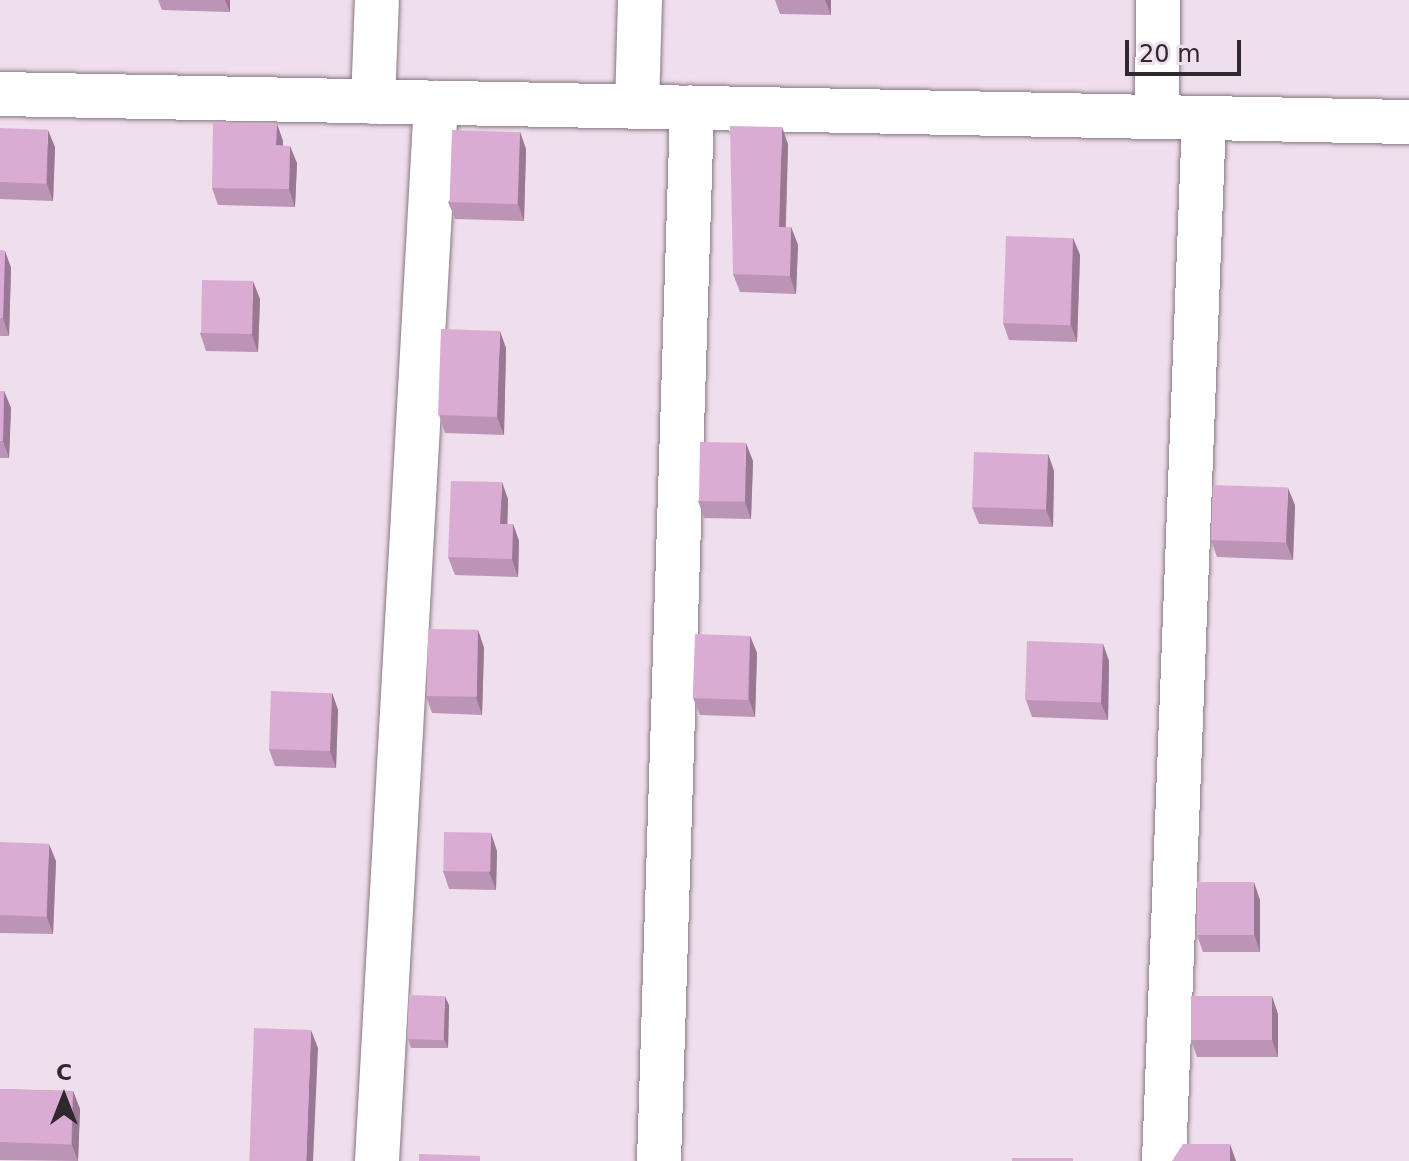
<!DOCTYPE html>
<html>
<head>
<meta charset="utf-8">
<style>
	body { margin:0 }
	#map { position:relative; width:1409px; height:1161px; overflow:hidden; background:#efdeec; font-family:"DejaVu Sans",sans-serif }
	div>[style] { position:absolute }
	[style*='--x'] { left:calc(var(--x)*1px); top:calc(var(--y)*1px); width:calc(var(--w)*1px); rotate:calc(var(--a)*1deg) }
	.roads { filter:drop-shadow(0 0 2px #877884) drop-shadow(0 0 2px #877884) }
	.minor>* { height:44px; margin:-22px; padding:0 22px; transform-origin:22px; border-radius:22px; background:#fff }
	.wall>* { inset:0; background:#bc94b5 }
	.shaded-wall>* { inset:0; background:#997894 }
	.building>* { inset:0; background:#dbacd3; transform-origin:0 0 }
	span { translate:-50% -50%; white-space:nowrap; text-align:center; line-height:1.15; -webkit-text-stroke:7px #efdeec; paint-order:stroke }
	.north { position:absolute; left:24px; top:1057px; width:80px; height:80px; -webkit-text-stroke:6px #efdeec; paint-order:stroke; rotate:0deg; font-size:22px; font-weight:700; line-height:32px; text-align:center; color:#2f282d }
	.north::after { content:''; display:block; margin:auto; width:28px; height:36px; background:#2f282d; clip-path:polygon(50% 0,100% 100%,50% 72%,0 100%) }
	.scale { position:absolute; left:1125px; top:40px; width:116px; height:36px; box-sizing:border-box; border:4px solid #2f282d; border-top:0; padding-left:10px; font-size:24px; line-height:28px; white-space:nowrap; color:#2f282d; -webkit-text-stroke:6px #efdeec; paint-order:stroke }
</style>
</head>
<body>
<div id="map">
	<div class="roads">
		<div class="minor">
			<i style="--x:0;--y:94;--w:1409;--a:1.14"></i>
			<i style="--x:373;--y:102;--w:102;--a:-87.8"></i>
			<i style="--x:637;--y:107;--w:107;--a:-88.4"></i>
			<i style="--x:1157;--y:117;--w:117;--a:-89.5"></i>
			<i style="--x:377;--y:1161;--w:1060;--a:-86.81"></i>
			<i style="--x:659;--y:1161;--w:1054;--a:-88.2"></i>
			<i style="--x:1164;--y:1161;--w:1044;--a:-87.8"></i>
		</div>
	</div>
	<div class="wall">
		<i style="clip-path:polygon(158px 0,230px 0,230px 12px,162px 10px)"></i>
		<i style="clip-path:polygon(775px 0,831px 0,831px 15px,780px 14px)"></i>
		<i style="clip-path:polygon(277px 124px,283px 141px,283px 146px,297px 163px,295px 207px,218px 205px,212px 188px)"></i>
		<i style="clip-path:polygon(0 128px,55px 147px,53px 201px,0 199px)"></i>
		<i style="clip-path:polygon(520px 132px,526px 149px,524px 221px,455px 219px,448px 202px)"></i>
		<i style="clip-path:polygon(788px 144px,786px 227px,791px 227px,798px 245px,796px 294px,740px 292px,733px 274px)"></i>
		<i style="clip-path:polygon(1073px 238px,1080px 255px,1077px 342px,1009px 340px,1003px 323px)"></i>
		<i style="clip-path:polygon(0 250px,5px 251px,11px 268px,9px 336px,0 336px)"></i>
		<i style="clip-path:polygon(260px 299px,258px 352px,206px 351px,200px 333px)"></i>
		<i style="clip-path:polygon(506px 348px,504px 435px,445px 433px,439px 415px)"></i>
		<i style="clip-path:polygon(0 391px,4px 391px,11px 408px,9px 458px,0 458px)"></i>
		<i style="clip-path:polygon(1048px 454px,1054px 471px,1053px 527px,979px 524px,972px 507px)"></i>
		<i style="clip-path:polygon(753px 461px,751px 519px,704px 518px,698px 501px)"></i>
		<i style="clip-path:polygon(508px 499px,507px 524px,513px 524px,519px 541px,518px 577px,455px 575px,448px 557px)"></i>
		<i style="clip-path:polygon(1295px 505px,1293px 560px,1217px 557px,1211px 540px)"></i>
		<i style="clip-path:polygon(478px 630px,484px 648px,482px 715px,432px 713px,426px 696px)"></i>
		<i style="clip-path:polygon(750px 636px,757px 653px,755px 717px,700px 715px,693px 698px)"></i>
		<i style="clip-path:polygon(1103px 644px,1109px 661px,1108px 720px,1032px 717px,1026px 700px)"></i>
		<i style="clip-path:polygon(332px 693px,338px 710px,336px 768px,275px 766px,269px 749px)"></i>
		<i style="clip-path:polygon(0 842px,56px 861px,53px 934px,0 933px)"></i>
		<i style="clip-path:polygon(497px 851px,496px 890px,449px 889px,443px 871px)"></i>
		<i style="clip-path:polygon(1260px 900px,1260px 952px,1203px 952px,1197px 935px)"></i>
		<i style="clip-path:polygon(449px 1005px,448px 1048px,411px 1048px,408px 1039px)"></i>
		<i style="clip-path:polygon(1278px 1014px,1278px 1057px,1197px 1057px,1191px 1040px)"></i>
		<i style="clip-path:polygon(0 1089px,73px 1091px,80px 1109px,78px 1161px,0 1160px)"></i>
	</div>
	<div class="shaded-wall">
		<i style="clip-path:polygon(225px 0,230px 0,230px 12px)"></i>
		<i style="clip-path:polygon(825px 0,831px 0,831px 15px)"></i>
		<i style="clip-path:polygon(277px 124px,283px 141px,282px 163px,276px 145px)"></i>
		<i style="clip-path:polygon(782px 127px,788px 144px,785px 244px,779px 227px)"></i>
		<i style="clip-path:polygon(48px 130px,55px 147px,53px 201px,47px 184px)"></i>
		<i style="clip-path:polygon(520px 132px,526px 149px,524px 221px,518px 204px)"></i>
		<i style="clip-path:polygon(290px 146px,297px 163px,295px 207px,289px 189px)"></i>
		<i style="clip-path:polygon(791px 227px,798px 245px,796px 294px,790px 276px)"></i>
		<i style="clip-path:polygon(1073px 238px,1080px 255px,1077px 342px,1071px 325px)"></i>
		<i style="clip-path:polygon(5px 251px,11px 268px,9px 336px,3px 318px)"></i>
		<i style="clip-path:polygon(253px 281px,260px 299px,258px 352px,252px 335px)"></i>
		<i style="clip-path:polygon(500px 331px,506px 348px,504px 435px,497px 417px)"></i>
		<i style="clip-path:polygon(4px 391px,11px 408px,9px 458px,3px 441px)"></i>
		<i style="clip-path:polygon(746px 443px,753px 461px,751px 519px,745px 502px)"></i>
		<i style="clip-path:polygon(1048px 454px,1054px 471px,1053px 527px,1046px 509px)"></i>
		<i style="clip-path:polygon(502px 482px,508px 499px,507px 541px,500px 524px)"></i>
		<i style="clip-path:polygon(1288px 488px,1295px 505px,1293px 560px,1286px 542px)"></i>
		<i style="clip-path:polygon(513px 524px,519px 541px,518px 577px,512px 559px)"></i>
		<i style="clip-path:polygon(478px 630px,484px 648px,482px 715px,476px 697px)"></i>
		<i style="clip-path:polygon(750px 636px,757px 653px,755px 717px,749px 699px)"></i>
		<i style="clip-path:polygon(1103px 644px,1109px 661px,1108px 720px,1101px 703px)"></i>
		<i style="clip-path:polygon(332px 693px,338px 710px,336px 768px,330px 751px)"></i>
		<i style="clip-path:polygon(491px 833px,497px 851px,496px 890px,489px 872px)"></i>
		<i style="clip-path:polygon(49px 844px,56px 861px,53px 934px,47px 917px)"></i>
		<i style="clip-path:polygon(1254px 882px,1260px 900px,1260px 952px,1254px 934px)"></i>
		<i style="clip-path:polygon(445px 996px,449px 1005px,448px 1048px,444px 1039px)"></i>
		<i style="clip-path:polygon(1272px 996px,1278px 1014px,1278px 1057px,1272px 1040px)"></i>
		<i style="clip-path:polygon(311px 1030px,318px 1048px,313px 1161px,306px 1161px)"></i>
		<i style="clip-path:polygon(73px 1091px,80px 1109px,78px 1161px,72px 1145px)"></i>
		<i style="clip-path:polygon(1230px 1144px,1236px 1161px,1230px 1161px)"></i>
	</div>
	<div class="building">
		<i style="clip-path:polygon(213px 122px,277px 124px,276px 145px,290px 146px,289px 189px,212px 188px)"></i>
		<i style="clip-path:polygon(730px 126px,782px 127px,779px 227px,791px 227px,790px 276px,733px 274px)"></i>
		<i style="left:0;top:128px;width:48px;height:54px;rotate:2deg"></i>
		<i style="left:452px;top:130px;width:68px;height:72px;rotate:2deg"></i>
		<i style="left:1006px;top:236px;width:67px;height:87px;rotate:2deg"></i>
		<i style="clip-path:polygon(0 250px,5px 251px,3px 318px,0 318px)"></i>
		<i style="left:202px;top:280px;width:51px;height:53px;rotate:1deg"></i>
		<i style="left:441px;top:329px;width:59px;height:86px;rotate:2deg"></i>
		<i style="clip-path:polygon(0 391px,4px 391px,3px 441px,0 441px)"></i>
		<i style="left:700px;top:442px;width:46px;height:59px;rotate:1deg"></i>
		<i style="left:974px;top:452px;width:74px;height:55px;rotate:2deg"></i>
		<i style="clip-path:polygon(451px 481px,502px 482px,500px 524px,513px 524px,512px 559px,448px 557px)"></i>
		<i style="left:1213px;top:485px;width:75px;height:55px;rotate:2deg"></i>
		<i style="left:428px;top:629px;width:50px;height:67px;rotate:1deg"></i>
		<i style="left:695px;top:634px;width:55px;height:64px;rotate:2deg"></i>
		<i style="left:1027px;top:641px;width:76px;height:59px;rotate:2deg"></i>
		<i style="left:271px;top:691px;width:61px;height:58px;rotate:2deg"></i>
		<i style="left:444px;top:832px;width:47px;height:39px;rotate:1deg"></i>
		<i style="left:0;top:842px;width:49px;height:73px;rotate:2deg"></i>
		<i style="left:1197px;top:882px;width:57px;height:53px"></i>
		<i style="left:409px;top:995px;width:36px;height:44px;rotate:2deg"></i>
		<i style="left:1191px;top:996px;width:81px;height:44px"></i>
		<i style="left:254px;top:1028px;width:57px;height:133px;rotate:2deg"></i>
		<i style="left:0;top:1089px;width:73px;height:53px;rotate:2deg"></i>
		<i style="clip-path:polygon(1183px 1144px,1230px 1144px,1230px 1161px,1172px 1161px)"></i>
		<i style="clip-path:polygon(419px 1154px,480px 1156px,480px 1161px,419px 1161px)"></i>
		<i style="left:1012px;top:1158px;width:61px;height:3px"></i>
	</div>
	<div class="north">С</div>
	<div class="scale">20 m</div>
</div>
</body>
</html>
